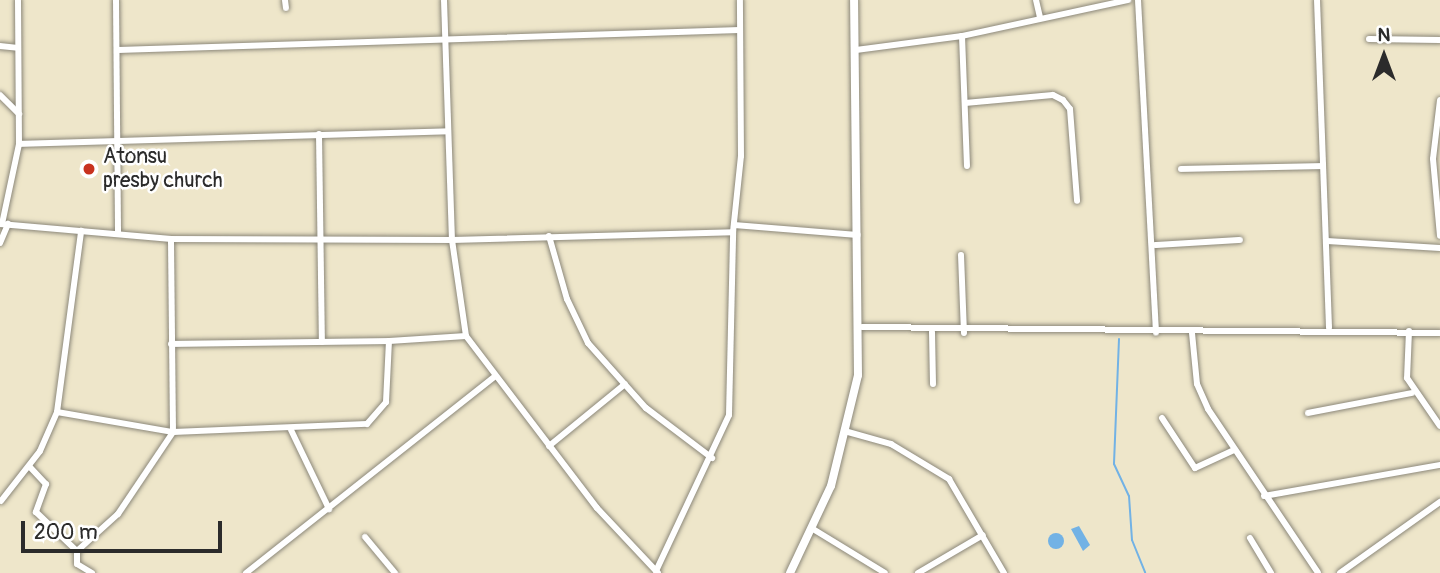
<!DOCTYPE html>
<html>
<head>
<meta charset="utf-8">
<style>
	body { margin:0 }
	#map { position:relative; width:1440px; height:573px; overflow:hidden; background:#eee6ca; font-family:Pangolin,sans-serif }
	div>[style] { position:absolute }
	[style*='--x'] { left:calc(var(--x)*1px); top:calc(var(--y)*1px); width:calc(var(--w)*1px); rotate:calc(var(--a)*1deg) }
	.water>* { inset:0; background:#72b2e5 }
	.round { border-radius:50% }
	.stream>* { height:2px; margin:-1px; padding:0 1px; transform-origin:1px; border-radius:1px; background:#72b2e5 }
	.roads { filter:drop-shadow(0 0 2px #8c887a) drop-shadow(0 0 2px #8c887a) }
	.minor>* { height:6px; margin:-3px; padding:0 3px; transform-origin:3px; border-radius:3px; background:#fff }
	.tertiary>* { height:8px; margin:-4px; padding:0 4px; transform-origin:4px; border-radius:4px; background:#fff }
	.dots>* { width:19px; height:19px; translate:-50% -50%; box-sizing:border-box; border:4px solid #fff; border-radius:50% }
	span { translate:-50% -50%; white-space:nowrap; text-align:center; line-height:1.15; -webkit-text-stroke:5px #fff; paint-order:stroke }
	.poi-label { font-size:21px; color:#2b2b2b }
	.left { translate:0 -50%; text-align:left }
	.north { position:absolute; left:1349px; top:21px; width:70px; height:70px; -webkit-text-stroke:5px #fff; paint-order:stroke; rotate:0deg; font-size:19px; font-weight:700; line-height:28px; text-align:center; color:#2b2b2b }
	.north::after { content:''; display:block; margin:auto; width:24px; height:32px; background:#2b2b2b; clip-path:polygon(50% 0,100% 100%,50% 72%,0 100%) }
	.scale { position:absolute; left:21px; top:521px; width:201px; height:32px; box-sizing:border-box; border:4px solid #2b2b2b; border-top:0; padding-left:9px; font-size:21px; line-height:24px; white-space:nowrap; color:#2b2b2b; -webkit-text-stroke:5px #fff; paint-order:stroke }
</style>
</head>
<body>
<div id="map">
	<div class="water">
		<i style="clip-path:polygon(1079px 526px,1090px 545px,1083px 551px,1071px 529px)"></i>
		<i class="round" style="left:1048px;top:533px;width:16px;height:16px"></i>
	</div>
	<div class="stream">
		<i style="--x:1119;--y:339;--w:125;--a:92.3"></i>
		<i style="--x:1114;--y:464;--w:35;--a:65"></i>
		<i style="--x:1129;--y:496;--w:44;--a:86.1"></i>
		<i style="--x:1132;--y:540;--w:35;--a:68"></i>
	</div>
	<div class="roads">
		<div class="minor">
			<i style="--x:116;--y:0;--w:234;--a:89.5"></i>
			<i style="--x:285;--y:0;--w:8;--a:83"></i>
			<i style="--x:444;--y:0;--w:240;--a:88.1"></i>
			<i style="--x:452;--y:240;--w:281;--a:-1.6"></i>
			<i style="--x:733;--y:232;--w:76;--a:-84"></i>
			<i style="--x:741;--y:156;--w:156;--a:-90.4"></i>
			<i style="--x:1036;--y:0;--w:18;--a:77"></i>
			<i style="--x:1138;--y:0;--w:333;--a:86.9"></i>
			<i style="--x:1317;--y:0;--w:328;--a:87.9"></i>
			<i style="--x:962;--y:36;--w:130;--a:87.8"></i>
			<i style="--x:1369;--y:39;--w:71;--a:0.8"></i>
			<i style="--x:0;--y:46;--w:18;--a:6"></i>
			<i style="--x:118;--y:50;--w:622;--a:-1.84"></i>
			<i style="--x:856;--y:50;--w:107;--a:-7.5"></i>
			<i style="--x:962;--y:36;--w:170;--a:-12.2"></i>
			<i style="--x:0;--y:95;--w:27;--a:45"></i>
			<i style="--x:1440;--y:100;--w:59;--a:96.8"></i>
			<i style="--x:1433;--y:159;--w:77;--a:84.8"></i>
			<i style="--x:965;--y:103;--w:88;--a:-5.2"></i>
			<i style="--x:1053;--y:95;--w:11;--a:27"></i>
			<i style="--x:1063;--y:100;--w:11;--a:52"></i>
			<i style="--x:1070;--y:109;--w:92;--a:85.6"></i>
			<i style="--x:319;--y:134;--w:208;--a:89.2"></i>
			<i style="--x:19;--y:144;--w:428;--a:-1.7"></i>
			<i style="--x:1181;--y:169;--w:141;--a:-1.2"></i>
			<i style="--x:0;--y:224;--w:172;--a:5"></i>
			<i style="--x:171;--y:239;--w:281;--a:0.2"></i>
			<i style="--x:452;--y:240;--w:97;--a:81.7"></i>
			<i style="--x:466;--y:336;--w:216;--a:52.7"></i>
			<i style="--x:597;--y:508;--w:89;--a:46.8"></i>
			<i style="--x:2;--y:224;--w:82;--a:-78"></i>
			<i style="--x:19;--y:144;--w:144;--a:-90.4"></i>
			<i style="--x:734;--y:225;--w:124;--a:4.6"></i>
			<i style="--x:549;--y:236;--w:66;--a:74.1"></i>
			<i style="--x:567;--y:299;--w:49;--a:64.5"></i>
			<i style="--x:588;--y:343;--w:87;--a:48.3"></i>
			<i style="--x:646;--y:408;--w:83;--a:37.1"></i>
			<i style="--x:1327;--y:241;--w:113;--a:3.5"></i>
			<i style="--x:0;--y:243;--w:21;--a:-67"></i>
			<i style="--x:1155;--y:245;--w:85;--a:-3.4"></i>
			<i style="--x:961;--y:255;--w:78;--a:87.8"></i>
			<i style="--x:862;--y:327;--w:578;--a:0.59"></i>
			<i style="--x:1409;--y:331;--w:47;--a:92.4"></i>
			<i style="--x:1407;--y:378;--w:58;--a:55.5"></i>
			<i style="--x:932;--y:332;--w:52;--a:88.9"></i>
			<i style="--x:1192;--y:333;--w:51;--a:84.4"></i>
			<i style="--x:1197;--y:384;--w:27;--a:66"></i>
			<i style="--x:1208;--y:409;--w:197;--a:56.1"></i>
			<i style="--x:171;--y:344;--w:218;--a:-0.8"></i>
			<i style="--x:57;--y:412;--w:118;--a:9.8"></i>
			<i style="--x:173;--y:432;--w:193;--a:-90.6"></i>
			<i style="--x:1308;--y:413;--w:106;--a:-10.9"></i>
			<i style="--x:1162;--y:418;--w:60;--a:56.6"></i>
			<i style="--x:1195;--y:468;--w:43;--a:-24.8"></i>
			<i style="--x:291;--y:430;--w:88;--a:64.3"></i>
			<i style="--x:848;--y:432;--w:45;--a:15.6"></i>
			<i style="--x:891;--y:444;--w:68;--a:31.1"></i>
			<i style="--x:949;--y:479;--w:109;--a:59.7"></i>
			<i style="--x:549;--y:446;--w:98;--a:-39.2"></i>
			<i style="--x:29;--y:466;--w:25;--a:47"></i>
			<i style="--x:46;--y:484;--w:30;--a:110"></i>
			<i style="--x:36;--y:512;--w:57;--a:43.6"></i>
			<i style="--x:1264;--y:496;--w:179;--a:-10"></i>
			<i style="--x:1;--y:501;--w:63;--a:-52"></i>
			<i style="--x:40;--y:451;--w:43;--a:-66.4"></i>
			<i style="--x:57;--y:412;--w:183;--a:-82.4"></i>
			<i style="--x:813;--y:529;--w:84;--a:31.4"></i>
			<i style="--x:365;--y:537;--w:47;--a:50.2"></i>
			<i style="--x:1250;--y:538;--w:41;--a:59"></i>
			<i style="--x:656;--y:571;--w:172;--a:-64.9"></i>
			<i style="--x:729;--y:415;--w:183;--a:-88.7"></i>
			<i style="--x:92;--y:573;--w:17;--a:-149"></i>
			<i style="--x:77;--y:564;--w:13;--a:-90"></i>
			<i style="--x:77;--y:551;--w:55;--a:-42.1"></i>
			<i style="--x:118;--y:514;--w:99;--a:-56.1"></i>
			<i style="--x:173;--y:432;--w:194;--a:-2.4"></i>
			<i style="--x:367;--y:424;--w:29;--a:-49"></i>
			<i style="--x:386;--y:402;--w:61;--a:-87.2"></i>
			<i style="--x:389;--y:341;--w:77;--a:-3.7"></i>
			<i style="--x:246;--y:573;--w:318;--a:-38.3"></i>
			<i style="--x:918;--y:573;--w:75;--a:-30.3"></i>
			<i style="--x:1340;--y:573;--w:123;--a:-35.4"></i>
		</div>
		<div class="tertiary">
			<i style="--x:790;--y:573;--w:96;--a:-64.8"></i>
			<i style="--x:831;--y:486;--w:114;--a:-76.3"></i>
			<i style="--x:858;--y:375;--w:375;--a:-90.6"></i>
		</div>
	</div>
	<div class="dots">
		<i style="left:89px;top:169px;background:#c8321e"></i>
	</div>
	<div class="poi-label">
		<span class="left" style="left:103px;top:169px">Atonsu<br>presby church</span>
	</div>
	<div class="north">N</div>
	<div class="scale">200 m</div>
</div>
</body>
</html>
